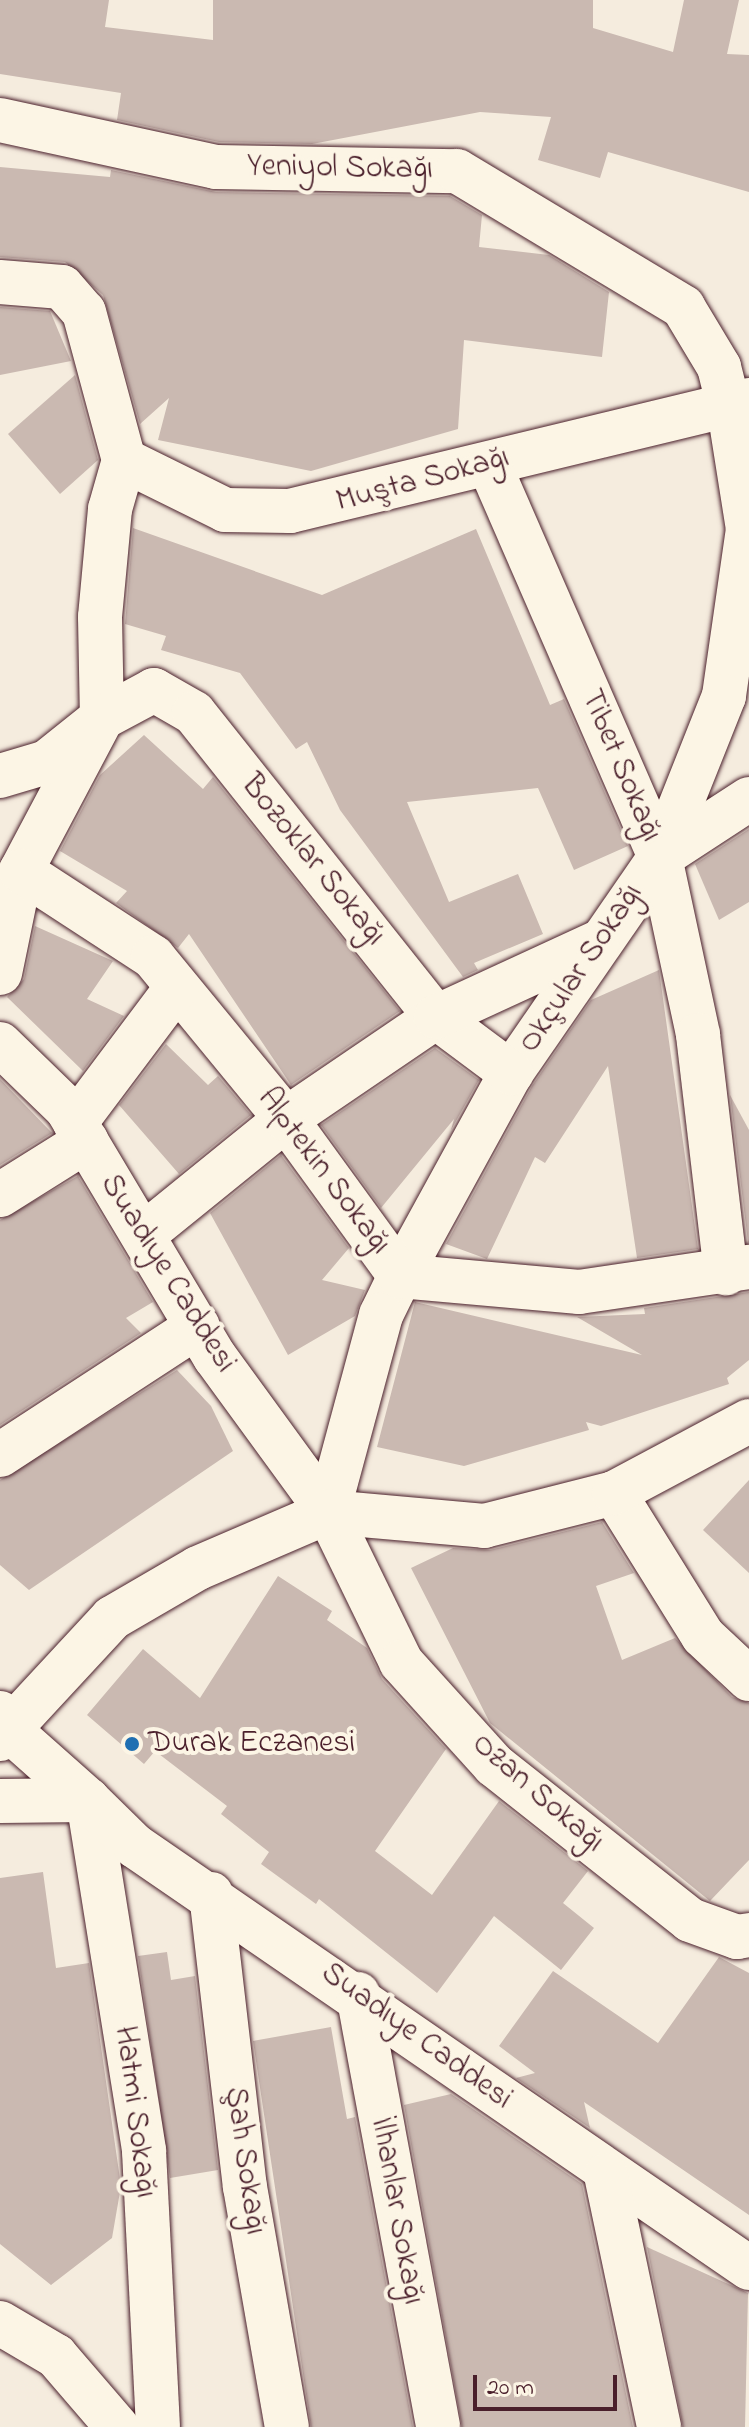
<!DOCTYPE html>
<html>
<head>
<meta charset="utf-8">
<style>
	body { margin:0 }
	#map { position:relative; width:749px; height:2427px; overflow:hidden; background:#f5ecde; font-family:"Indie Flower",sans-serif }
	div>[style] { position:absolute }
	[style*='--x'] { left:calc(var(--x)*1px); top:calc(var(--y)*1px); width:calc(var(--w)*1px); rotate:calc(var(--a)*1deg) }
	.building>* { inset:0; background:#cab9b1 }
	.roads { filter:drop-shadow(0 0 2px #4a1f2b) drop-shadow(0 0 2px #4a1f2b) }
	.minor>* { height:44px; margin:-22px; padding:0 22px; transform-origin:22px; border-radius:22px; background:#fcf5e5 }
	.dots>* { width:22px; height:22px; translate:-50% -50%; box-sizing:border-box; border:4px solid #fcf5e5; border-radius:50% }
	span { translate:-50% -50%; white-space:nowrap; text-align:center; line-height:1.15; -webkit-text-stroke:8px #fcf5e5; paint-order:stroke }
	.street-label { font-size:32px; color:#4a1f2b }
	.poi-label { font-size:32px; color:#4a1f2b }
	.left { translate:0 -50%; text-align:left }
	.scale { position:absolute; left:473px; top:2375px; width:144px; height:36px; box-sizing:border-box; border:4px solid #4a1f2b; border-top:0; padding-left:10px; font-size:24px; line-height:28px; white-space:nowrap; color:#4a1f2b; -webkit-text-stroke:6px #fcf5e5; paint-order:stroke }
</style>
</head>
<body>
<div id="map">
	<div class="building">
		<i style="clip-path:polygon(0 0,109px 0,105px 27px,213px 40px,213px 0,593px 0,593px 28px,673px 52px,684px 0,739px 0,727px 54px,749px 55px,749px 192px,608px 152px,600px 178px,538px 160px,551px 117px,480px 112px,312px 144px,219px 142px,117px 120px,121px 93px,0 74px)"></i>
		<i style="clip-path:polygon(0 167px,110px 177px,111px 170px,216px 192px,450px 196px,482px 215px,479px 247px,549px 255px,609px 292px,602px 357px,464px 340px,458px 429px,311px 471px,158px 440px,169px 398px,140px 424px,103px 295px,65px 262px,0 257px)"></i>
		<i style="clip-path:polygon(0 307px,50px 311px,71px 361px,0 375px)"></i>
		<i style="clip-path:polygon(75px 375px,98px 460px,60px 494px,8px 434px)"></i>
		<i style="clip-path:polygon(133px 528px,322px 595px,476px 529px,550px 705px,564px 699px,628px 846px,574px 870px,538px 788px,407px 802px,449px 902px,518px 874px,543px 934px,474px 963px,478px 970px,463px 977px,340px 810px,307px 742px,296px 749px,240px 673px,161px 650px,166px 636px,125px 624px)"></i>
		<i style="clip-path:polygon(144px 735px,203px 789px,213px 777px,400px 1011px,291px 1085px,189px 934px,178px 948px,116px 903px,127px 891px,60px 851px,100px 775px)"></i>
		<i style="clip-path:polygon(749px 829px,749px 902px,719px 920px,695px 864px)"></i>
		<i style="clip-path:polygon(35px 926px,113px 961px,87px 999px,124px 1016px,83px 1071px,7px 997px,24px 979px)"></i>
		<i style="clip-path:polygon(659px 970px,698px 1249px,637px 1258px,608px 1066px,545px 1163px,535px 1157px,487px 1259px,446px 1244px,532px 1086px,591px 1000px)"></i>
		<i style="clip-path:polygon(166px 1044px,208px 1085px,218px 1076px,251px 1115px,179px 1174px,119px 1105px)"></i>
		<i style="clip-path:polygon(435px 1048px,479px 1080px,451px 1130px,454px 1119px,381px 1208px,321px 1125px)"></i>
		<i style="clip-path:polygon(0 1079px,52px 1133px,0 1165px)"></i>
		<i style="clip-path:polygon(730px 1095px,749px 1130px,749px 1243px,748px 1242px)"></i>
		<i style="clip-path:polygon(281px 1155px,349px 1248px,322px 1280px,365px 1290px,355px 1316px,288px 1355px,210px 1213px)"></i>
		<i style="clip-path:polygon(78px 1176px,153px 1302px,126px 1318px,141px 1333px,0 1425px,0 1220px)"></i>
		<i style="clip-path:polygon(749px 1292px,749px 1360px,727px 1378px,729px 1384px,601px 1426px,586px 1422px,589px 1430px,464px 1466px,377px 1447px,415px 1302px,642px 1355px,577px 1317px,645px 1314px,644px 1308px)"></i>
		<i style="clip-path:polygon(177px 1370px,211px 1406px,233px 1451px,29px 1590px,0 1565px,0 1480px)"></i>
		<i style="clip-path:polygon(749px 1480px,749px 1573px,703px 1530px)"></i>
		<i style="clip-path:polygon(602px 1522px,634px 1573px,596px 1586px,622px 1660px,675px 1638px,732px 1697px,749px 1703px,749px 1860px,710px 1901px,490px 1723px,411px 1568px,453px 1548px,490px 1550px)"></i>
		<i style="clip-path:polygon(278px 1576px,332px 1611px,327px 1620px,367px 1648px,382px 1679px,446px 1749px,375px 1851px,432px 1895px,499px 1801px,588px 1871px,563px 1903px,594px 1928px,561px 1970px,494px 1916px,437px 1993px,319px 1899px,316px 1904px,261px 1864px,269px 1852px,221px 1814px,227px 1806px,155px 1751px,144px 1764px,87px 1715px,143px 1649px,200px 1698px)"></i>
		<i style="clip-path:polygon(43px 1872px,56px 1968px,89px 1963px,121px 2186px,112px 2238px,51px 2285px,0 2244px,0 1878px)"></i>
		<i style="clip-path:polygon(167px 1952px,171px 1980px,195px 1976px,218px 2170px,170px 2178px,138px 1956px)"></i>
		<i style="clip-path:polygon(719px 1957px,749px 1973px,749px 2215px,584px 2102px,590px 2128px,516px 2078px,535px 2073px,499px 2046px,553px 1971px,658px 2043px)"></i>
		<i style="clip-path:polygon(331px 2027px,347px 2119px,355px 2117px,413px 2427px,311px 2427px,253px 2041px)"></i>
		<i style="clip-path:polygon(451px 2094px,582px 2184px,633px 2427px,462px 2427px,404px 2105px)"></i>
		<i style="clip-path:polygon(647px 2247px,748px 2293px,745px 2427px,683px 2427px)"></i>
	</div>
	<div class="roads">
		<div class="minor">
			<i style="--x:0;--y:120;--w:221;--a:12.3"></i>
			<i style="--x:216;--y:167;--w:241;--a:1"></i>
			<i style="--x:457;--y:171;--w:264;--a:31"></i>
			<i style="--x:683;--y:307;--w:70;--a:59"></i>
			<i style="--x:719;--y:367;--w:37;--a:76"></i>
			<i style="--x:728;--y:403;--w:128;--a:81"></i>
			<i style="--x:748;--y:529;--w:169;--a:98.2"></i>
			<i style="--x:724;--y:696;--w:173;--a:111.7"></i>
			<i style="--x:660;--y:857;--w:262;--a:124.6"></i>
			<i style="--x:511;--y:1073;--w:231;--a:118.7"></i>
			<i style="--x:400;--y:1276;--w:43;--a:116"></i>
			<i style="--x:381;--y:1315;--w:204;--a:105.1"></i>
			<i style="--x:0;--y:282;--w:62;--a:4.6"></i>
			<i style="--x:62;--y:287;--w:33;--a:49"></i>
			<i style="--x:84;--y:312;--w:153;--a:74.9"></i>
			<i style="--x:124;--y:460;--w:51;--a:105.9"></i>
			<i style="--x:110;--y:509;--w:108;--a:95.3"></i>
			<i style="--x:100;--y:617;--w:101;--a:88.9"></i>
			<i style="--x:102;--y:718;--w:173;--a:117.9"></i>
			<i style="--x:21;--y:871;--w:104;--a:101.6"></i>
			<i style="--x:124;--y:460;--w:113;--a:26.3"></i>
			<i style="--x:225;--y:510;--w:65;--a:0.9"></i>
			<i style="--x:290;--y:511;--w:472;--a:-13.6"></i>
			<i style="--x:489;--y:464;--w:429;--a:66.5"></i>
			<i style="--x:660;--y:857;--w:182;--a:77.9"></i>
			<i style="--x:698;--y:1035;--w:240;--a:83.3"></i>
			<i style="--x:0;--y:776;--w:49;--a:-16.6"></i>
			<i style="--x:47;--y:762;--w:70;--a:-38.7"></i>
			<i style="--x:102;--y:718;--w:59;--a:-28.3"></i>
			<i style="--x:154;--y:690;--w:46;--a:29.9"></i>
			<i style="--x:194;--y:713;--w:389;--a:51.5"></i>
			<i style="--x:436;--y:1017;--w:94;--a:36.7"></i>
			<i style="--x:660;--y:857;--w:106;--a:-33.1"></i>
			<i style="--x:21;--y:871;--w:158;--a:33.1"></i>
			<i style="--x:153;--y:957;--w:210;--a:50.6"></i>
			<i style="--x:286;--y:1119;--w:194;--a:54"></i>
			<i style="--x:400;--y:1276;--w:180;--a:5.1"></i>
			<i style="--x:579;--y:1292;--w:172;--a:-8.4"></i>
			<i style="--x:0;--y:1044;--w:93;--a:44.1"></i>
			<i style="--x:67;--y:1109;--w:289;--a:59.2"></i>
			<i style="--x:215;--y:1357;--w:192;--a:53.9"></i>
			<i style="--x:328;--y:1512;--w:167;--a:64"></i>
			<i style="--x:401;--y:1662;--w:139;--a:47.9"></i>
			<i style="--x:494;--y:1765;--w:250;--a:38.3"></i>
			<i style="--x:690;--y:1920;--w:50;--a:19.9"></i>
			<i style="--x:737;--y:1937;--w:12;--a:-9"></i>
			<i style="--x:75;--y:1123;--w:170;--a:-53.1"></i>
			<i style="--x:0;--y:1195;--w:102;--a:-32.1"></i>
			<i style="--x:143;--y:1235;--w:184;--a:-39"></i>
			<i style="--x:286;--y:1119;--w:181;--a:-34.2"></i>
			<i style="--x:436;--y:1017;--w:177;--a:-24.7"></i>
			<i style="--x:0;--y:1455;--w:236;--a:-33.1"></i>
			<i style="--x:614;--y:1493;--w:168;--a:58.1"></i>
			<i style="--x:703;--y:1636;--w:63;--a:43.1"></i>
			<i style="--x:0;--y:1713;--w:18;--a:63"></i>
			<i style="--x:8;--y:1729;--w:107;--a:41.6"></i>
			<i style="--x:88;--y:1800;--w:355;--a:80.9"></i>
			<i style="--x:144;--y:2151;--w:276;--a:87.1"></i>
			<i style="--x:0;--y:1739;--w:165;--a:-47.2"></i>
			<i style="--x:112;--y:1618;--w:99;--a:-30.2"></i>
			<i style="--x:198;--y:1568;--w:142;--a:-23.3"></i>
			<i style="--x:328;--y:1512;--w:157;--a:5.1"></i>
			<i style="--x:484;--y:1526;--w:134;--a:-14.2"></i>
			<i style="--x:614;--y:1493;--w:153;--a:-28.1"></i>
			<i style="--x:0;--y:1801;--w:88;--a:-0.7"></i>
			<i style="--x:88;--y:1800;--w:66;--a:44.4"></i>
			<i style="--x:135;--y:1846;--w:745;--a:34.5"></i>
			<i style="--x:211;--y:1894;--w:295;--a:83.4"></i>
			<i style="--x:245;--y:2187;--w:244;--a:80.1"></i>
			<i style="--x:358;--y:1994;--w:440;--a:79.5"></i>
			<i style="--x:606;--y:2175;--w:258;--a:78.1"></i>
			<i style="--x:0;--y:2323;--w:65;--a:30.5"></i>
			<i style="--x:56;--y:2356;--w:94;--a:49.3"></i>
		</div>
	</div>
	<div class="dots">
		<i style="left:132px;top:1744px;background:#1f6fb2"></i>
	</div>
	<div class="street-label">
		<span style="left:340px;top:169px;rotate:1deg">Yeniyol Sokağı</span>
		<span style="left:423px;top:481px;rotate:-15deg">Muşta Sokağı</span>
		<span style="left:620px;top:766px;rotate:67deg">Tibet Sokağı</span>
		<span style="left:312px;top:861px;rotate:51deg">Bozoklar Sokağı</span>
		<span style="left:582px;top:969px;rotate:-56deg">Okçular Sokağı</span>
		<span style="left:323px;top:1172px;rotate:53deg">Alptekin Sokağı</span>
		<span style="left:167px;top:1274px;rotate:58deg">Suadıye Caddesi</span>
		<span style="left:537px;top:1794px;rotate:41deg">Ozan Sokağı</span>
		<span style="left:416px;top:2037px;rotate:36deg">Suadıye Caddesi</span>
		<span style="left:134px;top:2112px;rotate:83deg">Hatmi Sokağı</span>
		<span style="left:244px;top:2161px;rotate:82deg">Şah Sokağı</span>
		<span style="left:396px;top:2211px;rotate:80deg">İlhanlar Sokağı</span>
	</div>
	<div class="poi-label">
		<span class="left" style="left:148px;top:1744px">Durak Eczanesi</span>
	</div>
	<div class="scale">20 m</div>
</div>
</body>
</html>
